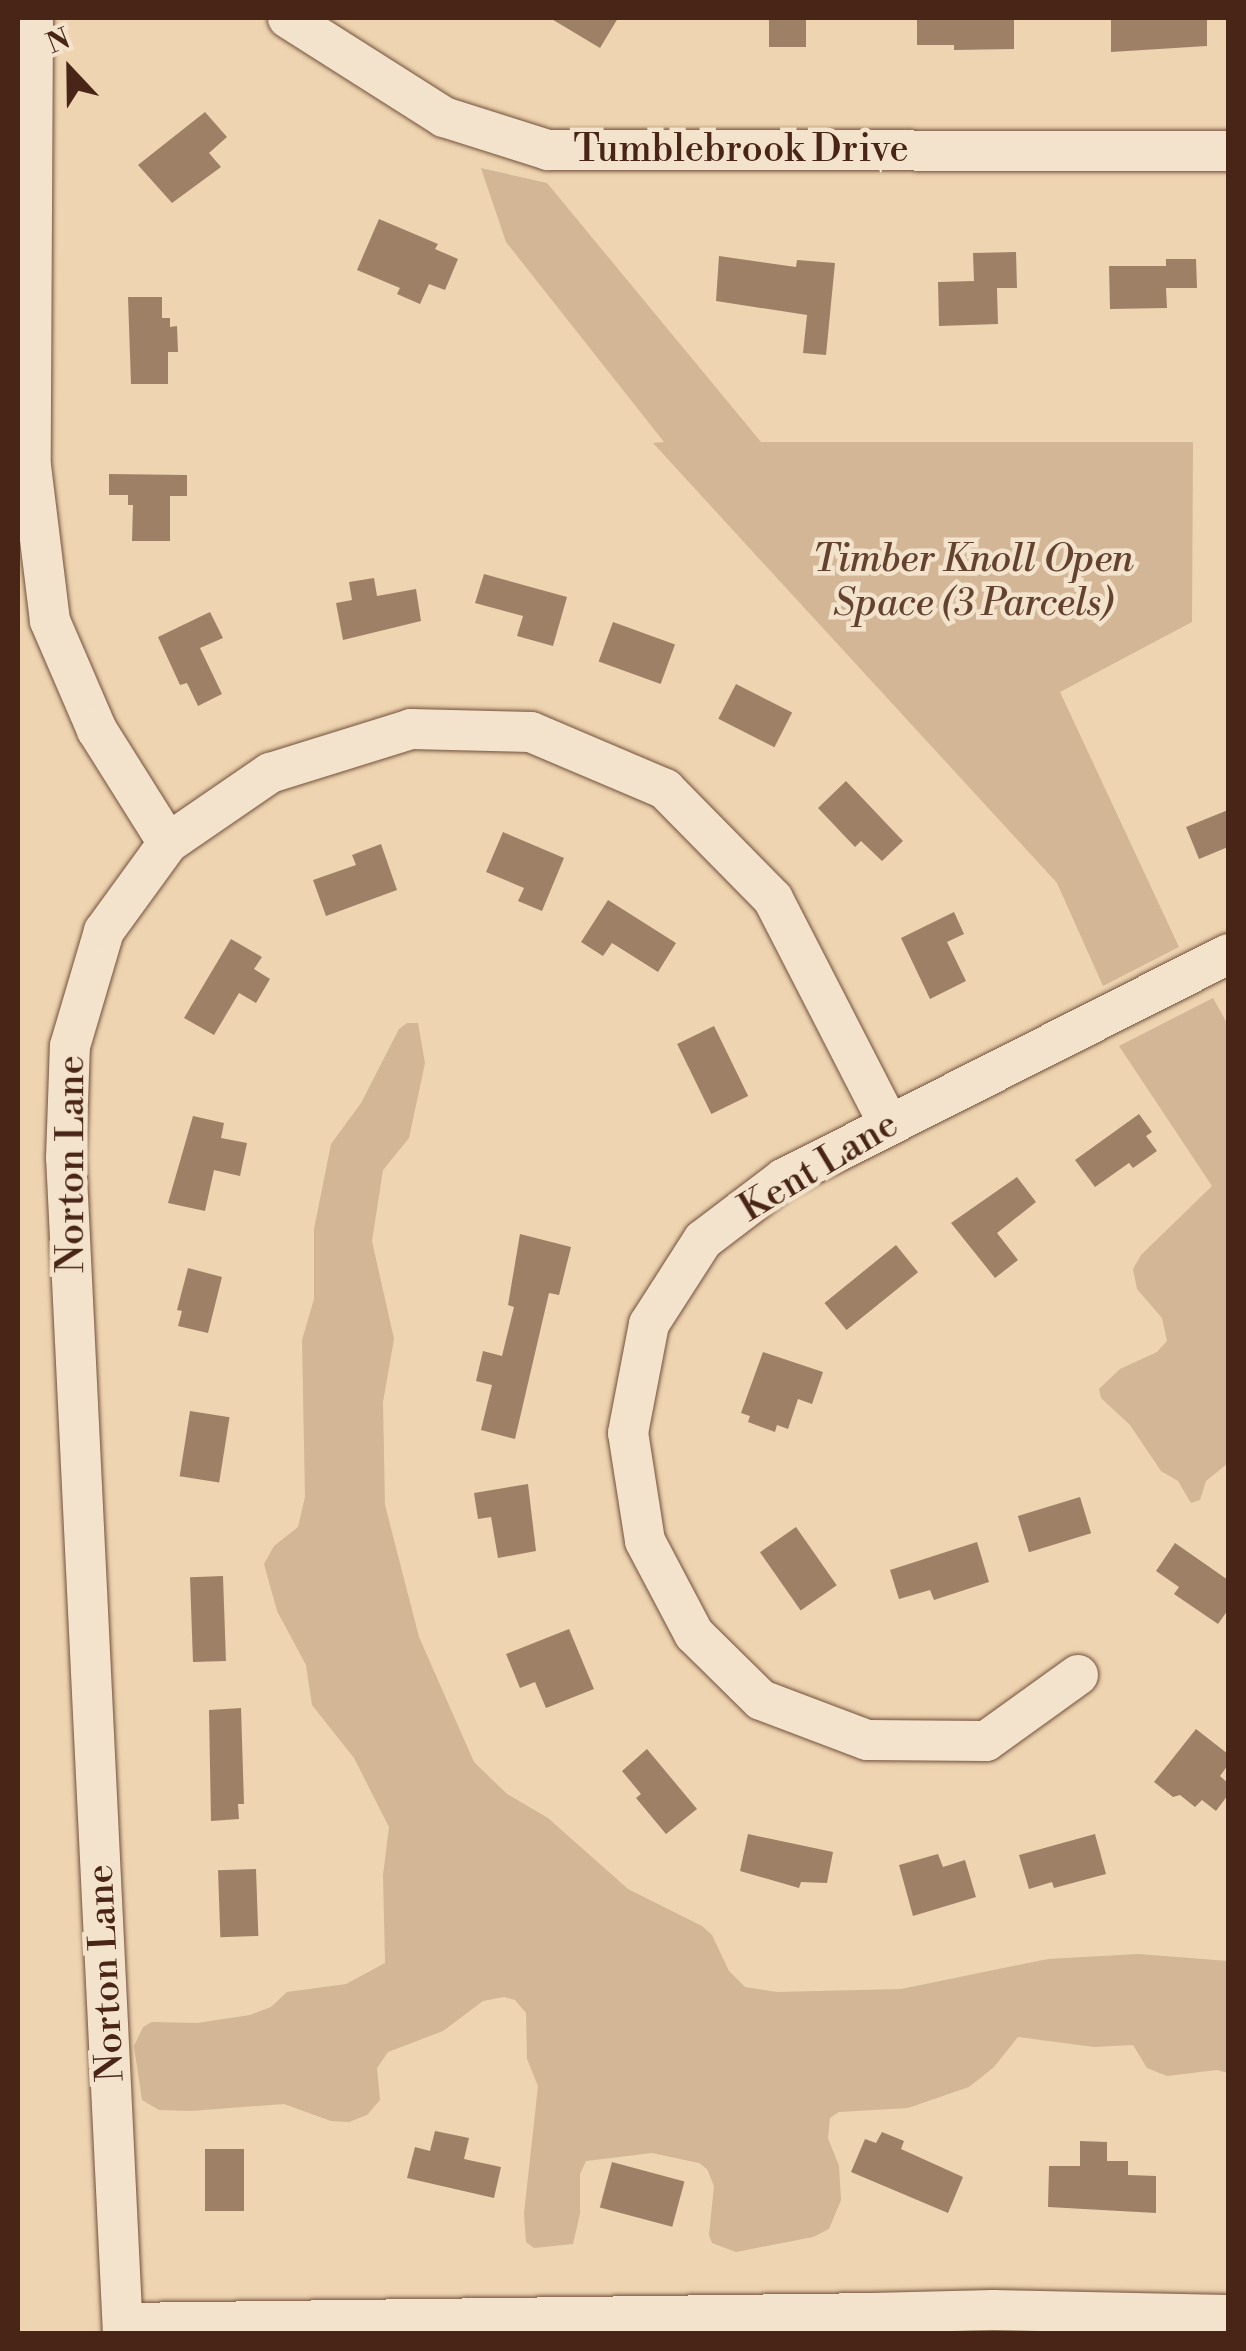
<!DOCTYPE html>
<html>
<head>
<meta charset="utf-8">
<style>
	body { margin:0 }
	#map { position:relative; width:1246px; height:2351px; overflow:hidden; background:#eed4b0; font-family:"Libre Bodoni",serif }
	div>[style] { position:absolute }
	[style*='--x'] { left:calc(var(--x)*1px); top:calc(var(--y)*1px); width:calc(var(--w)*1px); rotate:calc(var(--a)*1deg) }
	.green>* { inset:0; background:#d2b696 }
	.building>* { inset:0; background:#9e8066; transform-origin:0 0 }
	.roads { filter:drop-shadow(0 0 2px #72513c) drop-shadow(0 0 2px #72513c) }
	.minor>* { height:40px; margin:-20px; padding:0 20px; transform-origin:20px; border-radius:20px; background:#f4e3cc }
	span { translate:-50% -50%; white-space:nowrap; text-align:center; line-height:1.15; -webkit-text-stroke:9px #f4e3cc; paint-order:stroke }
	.street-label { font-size:38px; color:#482516 }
	.park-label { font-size:38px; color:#644230; font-style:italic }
	.frame { position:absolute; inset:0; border:20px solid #482516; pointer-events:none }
	.north { position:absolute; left:20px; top:20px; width:100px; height:100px; -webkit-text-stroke:8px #f4e3cc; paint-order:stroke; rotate:338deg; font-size:28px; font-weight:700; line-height:40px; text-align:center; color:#482516 }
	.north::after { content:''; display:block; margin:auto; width:35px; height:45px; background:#482516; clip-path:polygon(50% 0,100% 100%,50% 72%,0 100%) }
</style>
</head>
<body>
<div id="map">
	<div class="green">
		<i style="clip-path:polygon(481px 168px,547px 183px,761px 442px,1193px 442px,1192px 622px,1060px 692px,1179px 947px,1103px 986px,1057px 883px,653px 443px,664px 442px,506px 242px)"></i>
		<i style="clip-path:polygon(1213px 998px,1228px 1025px,1228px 1463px,1206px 1481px,1200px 1500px,1191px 1503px,1178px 1481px,1161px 1471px,1130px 1425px,1101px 1398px,1099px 1389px,1120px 1369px,1157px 1352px,1167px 1341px,1162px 1318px,1137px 1289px,1133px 1269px,1141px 1255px,1212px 1186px,1119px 1046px)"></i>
		<i style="clip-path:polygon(407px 1023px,418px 1023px,425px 1063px,409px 1138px,383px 1170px,372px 1241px,394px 1339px,383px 1402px,385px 1505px,419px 1637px,474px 1762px,507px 1794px,548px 1818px,628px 1889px,702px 1926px,712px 1935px,729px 1971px,745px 1987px,777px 1992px,901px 1989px,1048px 1959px,1138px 1954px,1228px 1961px,1228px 2073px,1217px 2070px,1167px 2076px,1147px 2068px,1133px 2045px,1094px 2047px,1018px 2037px,994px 2067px,969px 2087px,908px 2108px,839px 2112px,830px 2118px,828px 2138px,839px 2166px,841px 2200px,829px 2229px,813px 2237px,736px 2252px,712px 2243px,709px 2235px,714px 2186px,707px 2169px,699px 2163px,652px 2153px,586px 2161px,580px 2174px,580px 2214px,573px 2244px,534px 2248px,526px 2242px,524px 2213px,538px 2086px,527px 2059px,526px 2013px,515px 2000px,504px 1997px,483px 2001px,443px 2031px,388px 2052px,377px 2068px,380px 2100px,367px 2115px,349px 2122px,331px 2121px,284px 2104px,191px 2111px,159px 2110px,142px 2100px,134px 2046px,143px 2027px,152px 2022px,197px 2023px,250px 2015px,271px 2007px,287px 1992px,346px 1984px,385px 1963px,383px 1875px,389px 1827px,354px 1758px,312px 1705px,306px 1665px,277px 1611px,264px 1564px,274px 1546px,298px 1527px,305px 1497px,302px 1340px,314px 1299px,314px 1229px,331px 1144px,361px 1103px,399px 1029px)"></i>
	</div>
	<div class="building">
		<i style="clip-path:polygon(550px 18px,618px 18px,600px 48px)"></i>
		<i style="left:769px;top:18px;width:37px;height:29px"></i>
		<i style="clip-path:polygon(917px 18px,1014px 18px,1014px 49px,954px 50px,954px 45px,917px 45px)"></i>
		<i style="clip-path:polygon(1111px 18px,1207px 18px,1207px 46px,1111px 52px)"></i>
		<i style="clip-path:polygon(205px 112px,227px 137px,209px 153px,221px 167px,172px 203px,138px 165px)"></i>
		<i style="clip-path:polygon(379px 219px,438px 244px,435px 249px,458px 259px,445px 290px,429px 284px,420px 304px,397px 294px,400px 288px,357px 270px)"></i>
		<i style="clip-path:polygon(1016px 252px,1017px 288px,997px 288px,998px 324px,939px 326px,938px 282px,974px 281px,973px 253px)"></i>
		<i style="clip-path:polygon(719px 256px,796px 267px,797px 260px,835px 263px,826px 355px,803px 353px,807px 315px,716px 301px)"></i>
		<i style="clip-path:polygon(1166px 259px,1196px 259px,1197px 288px,1166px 288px,1167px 308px,1110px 309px,1109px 266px,1166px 266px)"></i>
		<i style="clip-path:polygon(128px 297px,162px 297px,162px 318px,170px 318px,170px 327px,177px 326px,178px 352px,168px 352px,168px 384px,131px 384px)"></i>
		<i style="clip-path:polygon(109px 474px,187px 475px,187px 496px,170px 496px,170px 541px,132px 541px,133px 505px,128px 505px,128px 495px,109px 495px)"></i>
		<i style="clip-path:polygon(484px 574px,567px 597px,553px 646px,517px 636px,523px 616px,475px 603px)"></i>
		<i style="clip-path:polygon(374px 578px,377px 596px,416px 589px,421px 621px,343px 640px,336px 603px,352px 600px,349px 582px)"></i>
		<i style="clip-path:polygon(210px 612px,223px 638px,200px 648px,222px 694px,198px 706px,187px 683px,180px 685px,158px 637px)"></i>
		<i style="left:613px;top:622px;width:66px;height:42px;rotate:20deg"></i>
		<i style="left:736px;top:684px;width:63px;height:39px;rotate:27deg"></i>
		<i style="clip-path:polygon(846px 781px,903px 841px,882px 861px,861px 841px,855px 847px,818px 808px)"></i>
		<i style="clip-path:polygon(1228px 810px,1228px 847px,1199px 859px,1186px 827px)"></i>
		<i style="clip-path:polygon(503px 832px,564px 858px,542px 911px,518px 901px,524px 888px,486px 872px)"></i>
		<i style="clip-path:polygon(381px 844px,397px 890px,326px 916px,313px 880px,356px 865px,352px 855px)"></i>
		<i style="clip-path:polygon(608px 900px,676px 943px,658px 972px,612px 943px,603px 956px,581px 942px)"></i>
		<i style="clip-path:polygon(954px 912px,964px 934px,947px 942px,966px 981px,930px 999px,901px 938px)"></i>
		<i style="clip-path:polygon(231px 939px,262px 957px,254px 969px,270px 979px,256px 1003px,239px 993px,214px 1035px,184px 1018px)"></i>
		<i style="left:714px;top:1026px;width:78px;height:41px;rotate:64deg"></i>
		<i style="clip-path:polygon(1139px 1114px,1152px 1132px,1146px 1136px,1157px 1151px,1133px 1168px,1129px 1163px,1095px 1187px,1075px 1160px)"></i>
		<i style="clip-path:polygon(193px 1116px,224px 1123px,221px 1138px,247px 1143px,240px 1176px,214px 1170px,205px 1211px,168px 1203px)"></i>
		<i style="clip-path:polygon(1017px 1177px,1036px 1202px,997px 1233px,1018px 1260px,995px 1278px,951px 1223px)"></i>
		<i style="clip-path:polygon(520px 1234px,571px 1247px,559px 1295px,549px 1293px,515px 1439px,481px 1430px,492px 1385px,476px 1381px,483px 1351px,502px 1356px,514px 1307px,508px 1305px)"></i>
		<i style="left:896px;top:1245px;width:35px;height:92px;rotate:51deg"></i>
		<i style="clip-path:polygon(188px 1268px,222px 1277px,208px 1333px,178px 1326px,182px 1311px,177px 1310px)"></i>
		<i style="clip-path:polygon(763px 1352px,823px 1372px,812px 1404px,798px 1399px,788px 1429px,777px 1425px,775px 1432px,748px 1422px,750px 1416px,741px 1413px)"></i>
		<i style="left:190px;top:1411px;width:40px;height:66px;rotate:9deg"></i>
		<i style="clip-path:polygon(528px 1484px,536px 1551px,498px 1558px,491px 1517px,478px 1519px,474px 1493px)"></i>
		<i style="left:1080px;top:1497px;width:38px;height:65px;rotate:73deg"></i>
		<i style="left:796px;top:1527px;width:71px;height:44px;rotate:55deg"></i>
		<i style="clip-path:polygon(977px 1542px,989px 1582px,934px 1600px,930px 1590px,899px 1599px,890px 1570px)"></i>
		<i style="clip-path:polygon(1175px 1543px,1228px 1580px,1228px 1610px,1218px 1624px,1174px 1594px,1179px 1587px,1156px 1571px)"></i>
		<i style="left:223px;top:1576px;width:85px;height:33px;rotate:88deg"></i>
		<i style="clip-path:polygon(569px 1629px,594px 1689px,546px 1708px,535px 1682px,520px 1688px,506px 1654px)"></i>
		<i style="clip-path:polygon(241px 1708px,244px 1804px,238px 1804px,239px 1819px,211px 1821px,209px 1710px)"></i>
		<i style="clip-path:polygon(1196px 1729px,1228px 1754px,1228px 1765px,1220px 1776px,1228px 1783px,1228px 1795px,1216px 1811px,1202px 1800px,1195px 1807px,1180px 1795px,1173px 1797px,1154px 1782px)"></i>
		<i style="clip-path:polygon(647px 1749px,697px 1809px,666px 1834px,636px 1798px,641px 1794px,622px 1771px)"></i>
		<i style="clip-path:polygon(748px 1834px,833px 1852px,827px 1883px,801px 1882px,799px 1888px,740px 1871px)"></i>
		<i style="clip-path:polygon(1095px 1834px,1106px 1874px,1054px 1888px,1052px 1882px,1029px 1889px,1019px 1855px)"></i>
		<i style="clip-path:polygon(938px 1854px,943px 1867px,965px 1860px,976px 1897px,913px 1916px,899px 1865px)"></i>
		<i style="left:256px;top:1869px;width:67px;height:38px;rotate:88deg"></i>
		<i style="clip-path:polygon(435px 2131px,469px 2138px,464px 2159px,501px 2167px,494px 2198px,407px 2178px,415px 2147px,430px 2151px)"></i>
		<i style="clip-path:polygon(882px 2132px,904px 2141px,901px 2149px,963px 2177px,948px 2213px,851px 2172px,865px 2139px,876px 2143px)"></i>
		<i style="clip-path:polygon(1080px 2141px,1107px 2142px,1107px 2161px,1128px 2161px,1128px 2175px,1156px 2176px,1156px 2213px,1048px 2207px,1049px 2166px,1080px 2166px)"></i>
		<i style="left:205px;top:2149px;width:39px;height:62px"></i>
		<i style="left:612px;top:2162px;width:75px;height:47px;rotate:15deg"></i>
	</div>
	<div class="roads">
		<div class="minor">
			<i style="--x:33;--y:18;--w:448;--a:90.3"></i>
			<i style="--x:31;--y:466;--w:156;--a:83"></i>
			<i style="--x:50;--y:621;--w:119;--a:66.7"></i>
			<i style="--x:97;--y:730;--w:133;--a:57.9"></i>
			<i style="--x:288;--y:18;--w:185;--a:32.4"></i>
			<i style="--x:444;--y:117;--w:109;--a:17.6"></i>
			<i style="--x:548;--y:150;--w:680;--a:0.08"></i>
			<i style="--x:1078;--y:1675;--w:113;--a:144.3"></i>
			<i style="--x:986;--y:1741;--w:119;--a:-179.5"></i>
			<i style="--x:867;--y:1740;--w:113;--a:-159.3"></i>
			<i style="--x:761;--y:1700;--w:94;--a:-135.4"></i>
			<i style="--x:694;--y:1634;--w:105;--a:-117.8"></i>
			<i style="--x:645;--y:1541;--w:109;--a:-98.9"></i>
			<i style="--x:628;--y:1433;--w:111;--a:-79.1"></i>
			<i style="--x:649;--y:1324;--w:100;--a:-57.3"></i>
			<i style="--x:703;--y:1240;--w:101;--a:-37.3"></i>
			<i style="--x:783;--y:1179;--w:499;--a:-26.8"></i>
			<i style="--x:123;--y:2323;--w:749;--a:-0.76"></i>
			<i style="--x:123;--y:2334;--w:1177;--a:-92.77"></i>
			<i style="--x:66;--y:1158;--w:112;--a:-88"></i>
			<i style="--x:70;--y:1046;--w:120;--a:-73.5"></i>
			<i style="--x:104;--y:931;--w:109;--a:-54"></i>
			<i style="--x:168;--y:843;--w:124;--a:-34.5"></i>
			<i style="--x:270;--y:773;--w:148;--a:-17.3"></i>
			<i style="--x:411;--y:729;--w:120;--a:1.4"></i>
			<i style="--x:531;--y:732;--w:146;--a:23"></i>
			<i style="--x:665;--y:789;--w:154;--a:45.5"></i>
			<i style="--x:773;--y:899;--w:252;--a:62.8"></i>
			<i style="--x:895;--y:2334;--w:31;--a:-138"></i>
			<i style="--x:872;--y:2313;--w:121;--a:-1.4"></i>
			<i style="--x:993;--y:2310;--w:235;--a:1.2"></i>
		</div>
	</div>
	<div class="street-label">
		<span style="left:741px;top:150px">Tumblebrook Drive</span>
		<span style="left:72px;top:1164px;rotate:-90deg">Norton Lane</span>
		<span style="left:819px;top:1167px;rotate:-31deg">Kent Lane</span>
		<span style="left:106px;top:1973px;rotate:-93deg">Norton Lane</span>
	</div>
	<div class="park-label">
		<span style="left:973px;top:582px">Timber Knoll Open<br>Space (3 Parcels)</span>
	</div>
	<div class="frame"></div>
	<div class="north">N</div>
</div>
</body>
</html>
